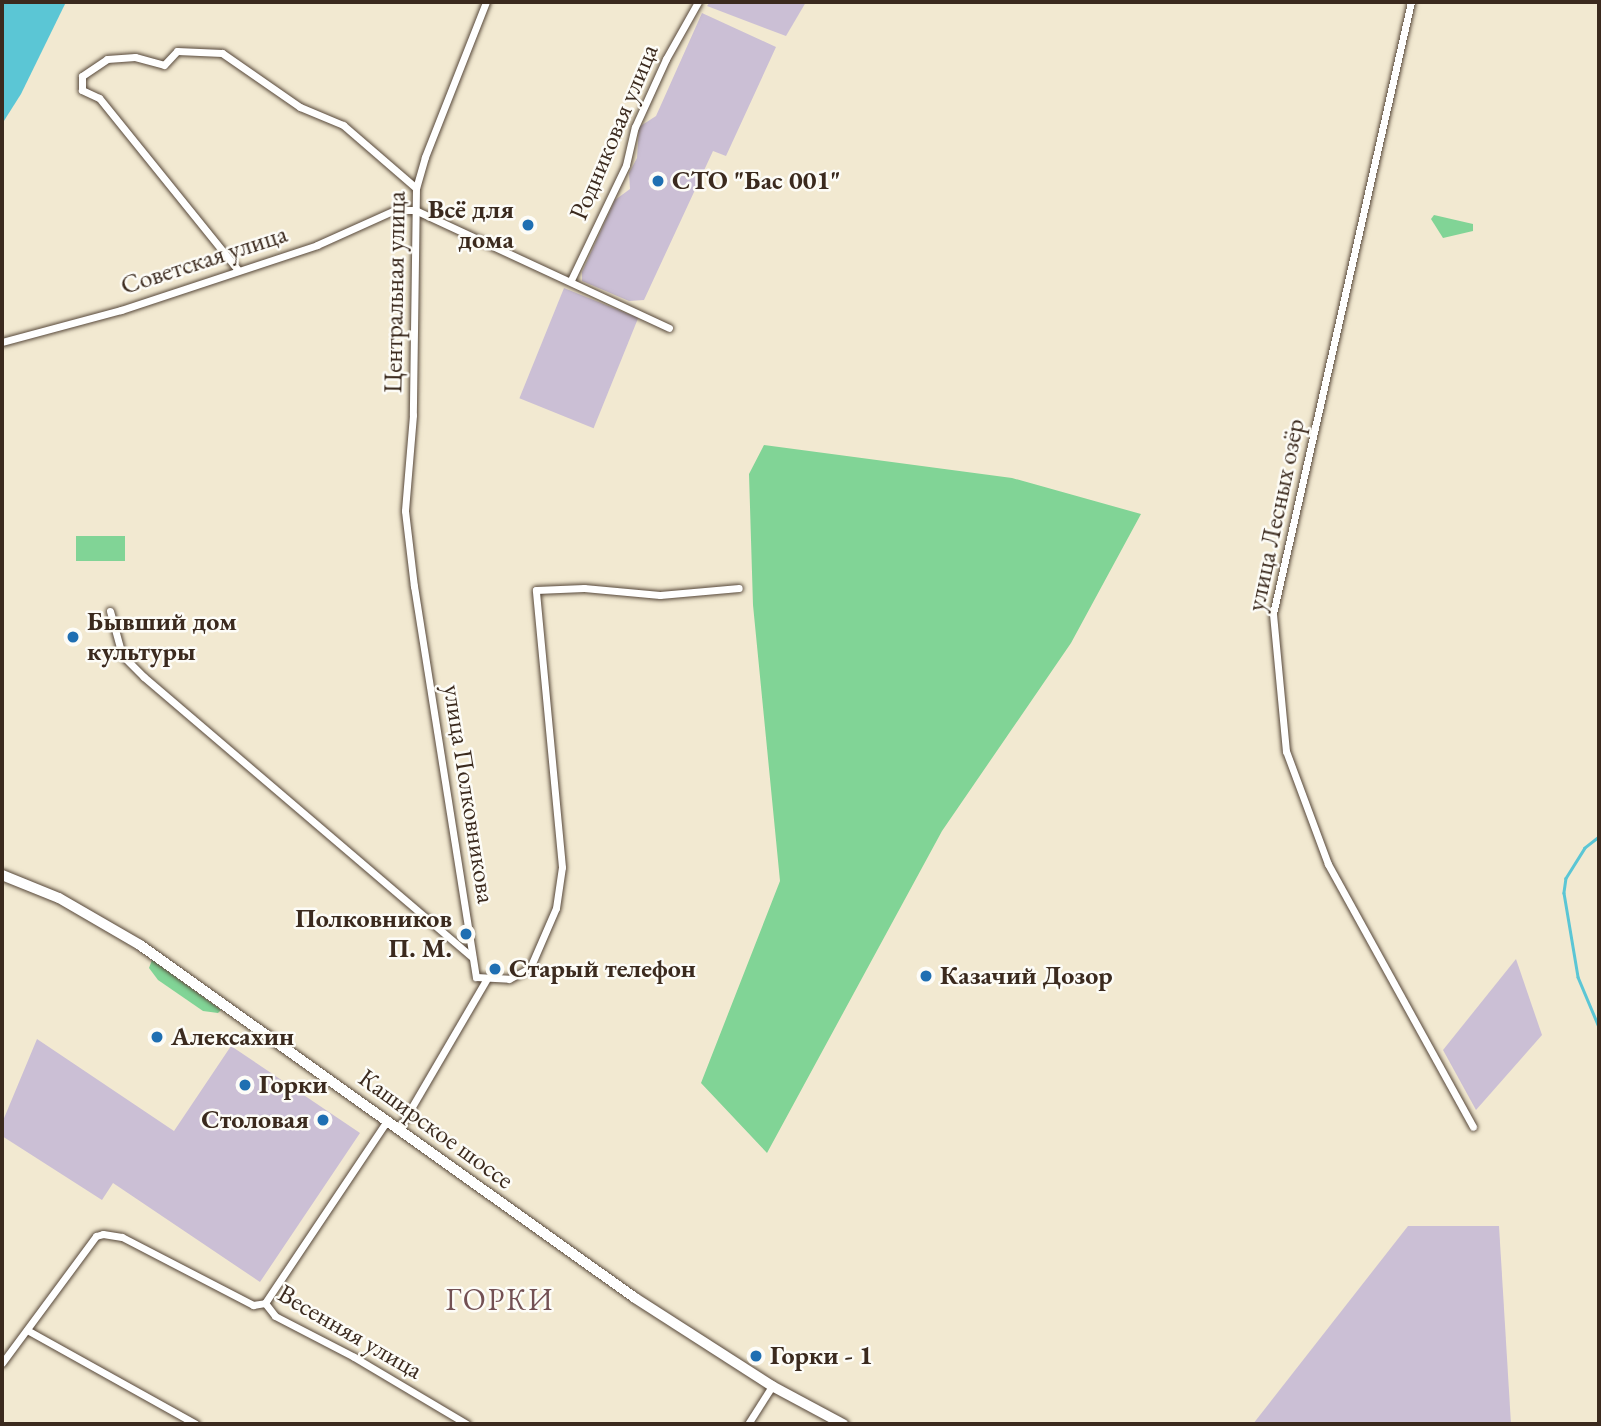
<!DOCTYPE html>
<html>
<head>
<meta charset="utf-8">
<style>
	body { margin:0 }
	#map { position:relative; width:1601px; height:1426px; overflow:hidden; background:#f2e9d1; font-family:"EB Garamond",serif }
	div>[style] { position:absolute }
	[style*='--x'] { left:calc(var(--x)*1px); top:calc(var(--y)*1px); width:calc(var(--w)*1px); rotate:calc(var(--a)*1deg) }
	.industrial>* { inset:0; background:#cbbfd5; transform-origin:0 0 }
	.green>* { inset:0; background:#81d496; transform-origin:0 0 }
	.water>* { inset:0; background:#5bc6d5 }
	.stream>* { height:2.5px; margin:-1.25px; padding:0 1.25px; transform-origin:1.25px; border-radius:1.25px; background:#5bc6d5 }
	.roads { filter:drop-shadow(0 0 2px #564739) drop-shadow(0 0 2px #564739) }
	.street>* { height:7px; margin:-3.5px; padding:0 3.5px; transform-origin:3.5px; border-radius:3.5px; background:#fff }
	.primary>* { height:10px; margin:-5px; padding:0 5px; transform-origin:5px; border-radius:5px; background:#fff }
	.dots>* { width:19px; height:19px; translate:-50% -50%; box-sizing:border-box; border:4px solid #fdfcf7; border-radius:50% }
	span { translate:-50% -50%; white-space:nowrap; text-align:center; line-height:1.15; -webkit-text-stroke:5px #fdfcf7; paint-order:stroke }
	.street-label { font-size:26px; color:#3b2a1e }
	.poi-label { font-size:26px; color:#3b2a1e; font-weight:700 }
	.left { translate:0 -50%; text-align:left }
	.right { translate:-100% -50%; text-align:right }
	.quarter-label { font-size:30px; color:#735053; letter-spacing:2px }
	.frame { position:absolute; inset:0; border:4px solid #3b2a1e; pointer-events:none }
</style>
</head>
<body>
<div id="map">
	<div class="industrial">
		<i style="clip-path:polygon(710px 2px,806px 2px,786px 36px,707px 6px)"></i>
		<i style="clip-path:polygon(702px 13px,776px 47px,726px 156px,713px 151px,644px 300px,629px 301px,582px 281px,582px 272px,615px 200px,630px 189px,629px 173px,637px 158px,639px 127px,656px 116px)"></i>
		<i style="left:564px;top:288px;width:80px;height:119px;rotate:22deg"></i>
		<i style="clip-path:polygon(1516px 959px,1542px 1035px,1476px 1110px,1443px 1050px)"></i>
		<i style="clip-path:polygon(37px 1039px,174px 1131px,231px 1046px,360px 1133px,260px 1282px,113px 1183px,102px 1200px,2px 1136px,2px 1123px)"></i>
		<i style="clip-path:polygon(1408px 1226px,1499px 1226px,1511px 1424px,1253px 1424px)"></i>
	</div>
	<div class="green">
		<i style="clip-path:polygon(1434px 215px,1473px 224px,1473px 231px,1443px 238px,1431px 219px)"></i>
		<i style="clip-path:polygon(764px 445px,1012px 478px,1141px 514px,1071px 643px,942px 831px,767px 1153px,701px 1083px,780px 881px,753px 605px,749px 474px)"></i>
		<i style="left:76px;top:536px;width:49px;height:25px"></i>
		<i style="clip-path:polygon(152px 960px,221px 1010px,218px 1013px,203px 1011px,158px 980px,149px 968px)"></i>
	</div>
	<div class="water">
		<i style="clip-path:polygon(2px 2px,66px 2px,21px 94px,2px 124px)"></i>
	</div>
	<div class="stream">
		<i style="--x:1599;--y:837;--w:18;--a:142"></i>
		<i style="--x:1585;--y:848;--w:36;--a:122"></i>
		<i style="--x:1566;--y:878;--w:15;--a:98"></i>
		<i style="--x:1564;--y:893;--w:85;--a:80.5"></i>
		<i style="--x:1578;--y:977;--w:54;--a:67.2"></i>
	</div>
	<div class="roads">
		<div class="street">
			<i style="--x:486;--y:2;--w:167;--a:111.5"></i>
			<i style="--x:425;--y:157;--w:32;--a:106"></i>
			<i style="--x:416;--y:188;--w:227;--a:90.8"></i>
			<i style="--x:413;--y:415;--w:96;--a:94.8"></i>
			<i style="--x:405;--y:511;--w:76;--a:83.2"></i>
			<i style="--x:414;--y:586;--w:396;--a:81"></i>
			<i style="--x:476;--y:977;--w:33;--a:3"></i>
			<i style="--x:509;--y:979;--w:24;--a:-28"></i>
			<i style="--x:530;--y:968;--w:65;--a:-66.6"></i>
			<i style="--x:556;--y:908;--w:41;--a:-81.7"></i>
			<i style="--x:562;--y:867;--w:278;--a:-95.4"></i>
			<i style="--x:536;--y:590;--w:48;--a:-2.4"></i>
			<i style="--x:584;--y:588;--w:76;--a:5.3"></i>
			<i style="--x:660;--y:595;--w:79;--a:-5.1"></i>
			<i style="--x:1411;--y:2;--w:627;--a:102.71"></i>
			<i style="--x:1273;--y:614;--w:138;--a:84.6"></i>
			<i style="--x:1286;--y:751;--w:121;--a:69.6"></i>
			<i style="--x:1328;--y:864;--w:300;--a:61.1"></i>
			<i style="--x:238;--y:270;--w:221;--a:-128.9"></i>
			<i style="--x:99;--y:98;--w:19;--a:-155"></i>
			<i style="--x:82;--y:90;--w:14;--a:-90"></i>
			<i style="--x:82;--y:76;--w:30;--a:-34"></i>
			<i style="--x:107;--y:59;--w:28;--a:-4"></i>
			<i style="--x:135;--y:57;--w:30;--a:15"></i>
			<i style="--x:164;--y:65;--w:19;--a:-47"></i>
			<i style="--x:177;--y:51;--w:45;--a:2.5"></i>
			<i style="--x:222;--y:53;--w:95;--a:34.7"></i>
			<i style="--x:300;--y:107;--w:47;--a:22.7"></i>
			<i style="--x:343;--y:125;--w:96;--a:40.8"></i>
			<i style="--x:571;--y:280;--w:127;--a:-64.4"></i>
			<i style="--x:626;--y:165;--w:39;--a:-77"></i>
			<i style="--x:635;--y:127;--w:75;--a:-65.5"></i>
			<i style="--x:666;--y:59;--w:65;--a:-60.7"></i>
			<i style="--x:2;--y:342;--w:123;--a:-15.1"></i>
			<i style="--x:121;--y:310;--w:206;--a:-18.3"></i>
			<i style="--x:317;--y:245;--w:85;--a:-24.2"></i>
			<i style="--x:395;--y:210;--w:20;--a:0"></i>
			<i style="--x:415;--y:210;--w:280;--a:24.9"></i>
			<i style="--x:110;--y:611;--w:46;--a:74.7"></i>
			<i style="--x:122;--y:655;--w:31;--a:45"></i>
			<i style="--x:144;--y:677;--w:431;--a:40.5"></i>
			<i style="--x:399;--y:1129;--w:173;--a:-59.7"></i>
			<i style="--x:265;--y:1303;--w:16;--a:52"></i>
			<i style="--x:275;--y:1316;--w:89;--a:27.4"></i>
			<i style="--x:354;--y:1357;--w:131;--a:30.7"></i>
			<i style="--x:265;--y:1303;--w:219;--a:-56.2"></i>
			<i style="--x:27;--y:1330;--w:193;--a:29.1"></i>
			<i style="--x:2;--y:1363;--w:158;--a:-53.5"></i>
			<i style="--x:96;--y:1236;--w:7;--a:-16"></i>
			<i style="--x:103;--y:1234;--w:19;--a:9"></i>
			<i style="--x:122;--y:1237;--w:148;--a:27.4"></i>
			<i style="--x:253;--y:1305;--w:12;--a:-9"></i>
			<i style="--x:748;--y:1424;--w:45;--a:-57.7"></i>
		</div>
		<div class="primary">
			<i style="--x:2;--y:875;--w:61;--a:22"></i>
			<i style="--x:59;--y:898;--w:94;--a:30.1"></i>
			<i style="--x:140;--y:945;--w:608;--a:35.49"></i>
			<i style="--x:635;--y:1298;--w:163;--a:32.7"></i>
			<i style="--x:772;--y:1386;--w:81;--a:28.2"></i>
		</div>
	</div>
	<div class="dots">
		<i style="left:658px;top:181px;background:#1f6fb2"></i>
		<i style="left:528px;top:225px;background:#1f6fb2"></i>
		<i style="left:73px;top:637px;background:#1f6fb2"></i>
		<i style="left:466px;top:934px;background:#1f6fb2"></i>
		<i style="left:495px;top:969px;background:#1f6fb2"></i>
		<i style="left:926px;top:976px;background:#1f6fb2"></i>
		<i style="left:157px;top:1037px;background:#1f6fb2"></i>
		<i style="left:245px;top:1085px;background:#1f6fb2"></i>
		<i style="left:323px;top:1120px;background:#1f6fb2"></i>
		<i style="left:756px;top:1356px;background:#1f6fb2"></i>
	</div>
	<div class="street-label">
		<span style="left:614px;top:132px;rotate:-67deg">Родниковая улица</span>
		<span style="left:204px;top:260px;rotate:-18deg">Советская улица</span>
		<span style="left:395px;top:292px;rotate:-89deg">Центральная улица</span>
		<span style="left:1276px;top:515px;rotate:-78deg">улица Лесных озёр</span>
		<span style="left:469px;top:794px;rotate:81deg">улица Полковникова</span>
		<span style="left:436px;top:1129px;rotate:36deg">Каширское шоссе</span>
		<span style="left:350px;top:1332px;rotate:30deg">Весенняя улица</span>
	</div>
	<div class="poi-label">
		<span class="left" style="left:672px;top:181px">СТО "Бас 001"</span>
		<span class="right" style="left:514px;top:225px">Всё для<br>дома</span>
		<span class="left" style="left:87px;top:637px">Бывший дом<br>культуры</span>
		<span class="right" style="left:452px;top:934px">Полковников<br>П. М.</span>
		<span class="left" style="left:509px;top:969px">Старый телефон</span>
		<span class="left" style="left:940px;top:976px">Казачий Дозор</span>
		<span class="left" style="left:171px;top:1037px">Алексахин</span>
		<span class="left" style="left:259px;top:1085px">Горки</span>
		<span class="right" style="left:309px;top:1120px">Столовая</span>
		<span class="left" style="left:770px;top:1356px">Горки - 1</span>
	</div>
	<div class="quarter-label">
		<span style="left:500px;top:1300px">ГОРКИ</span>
	</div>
	<div class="frame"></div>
</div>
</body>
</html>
